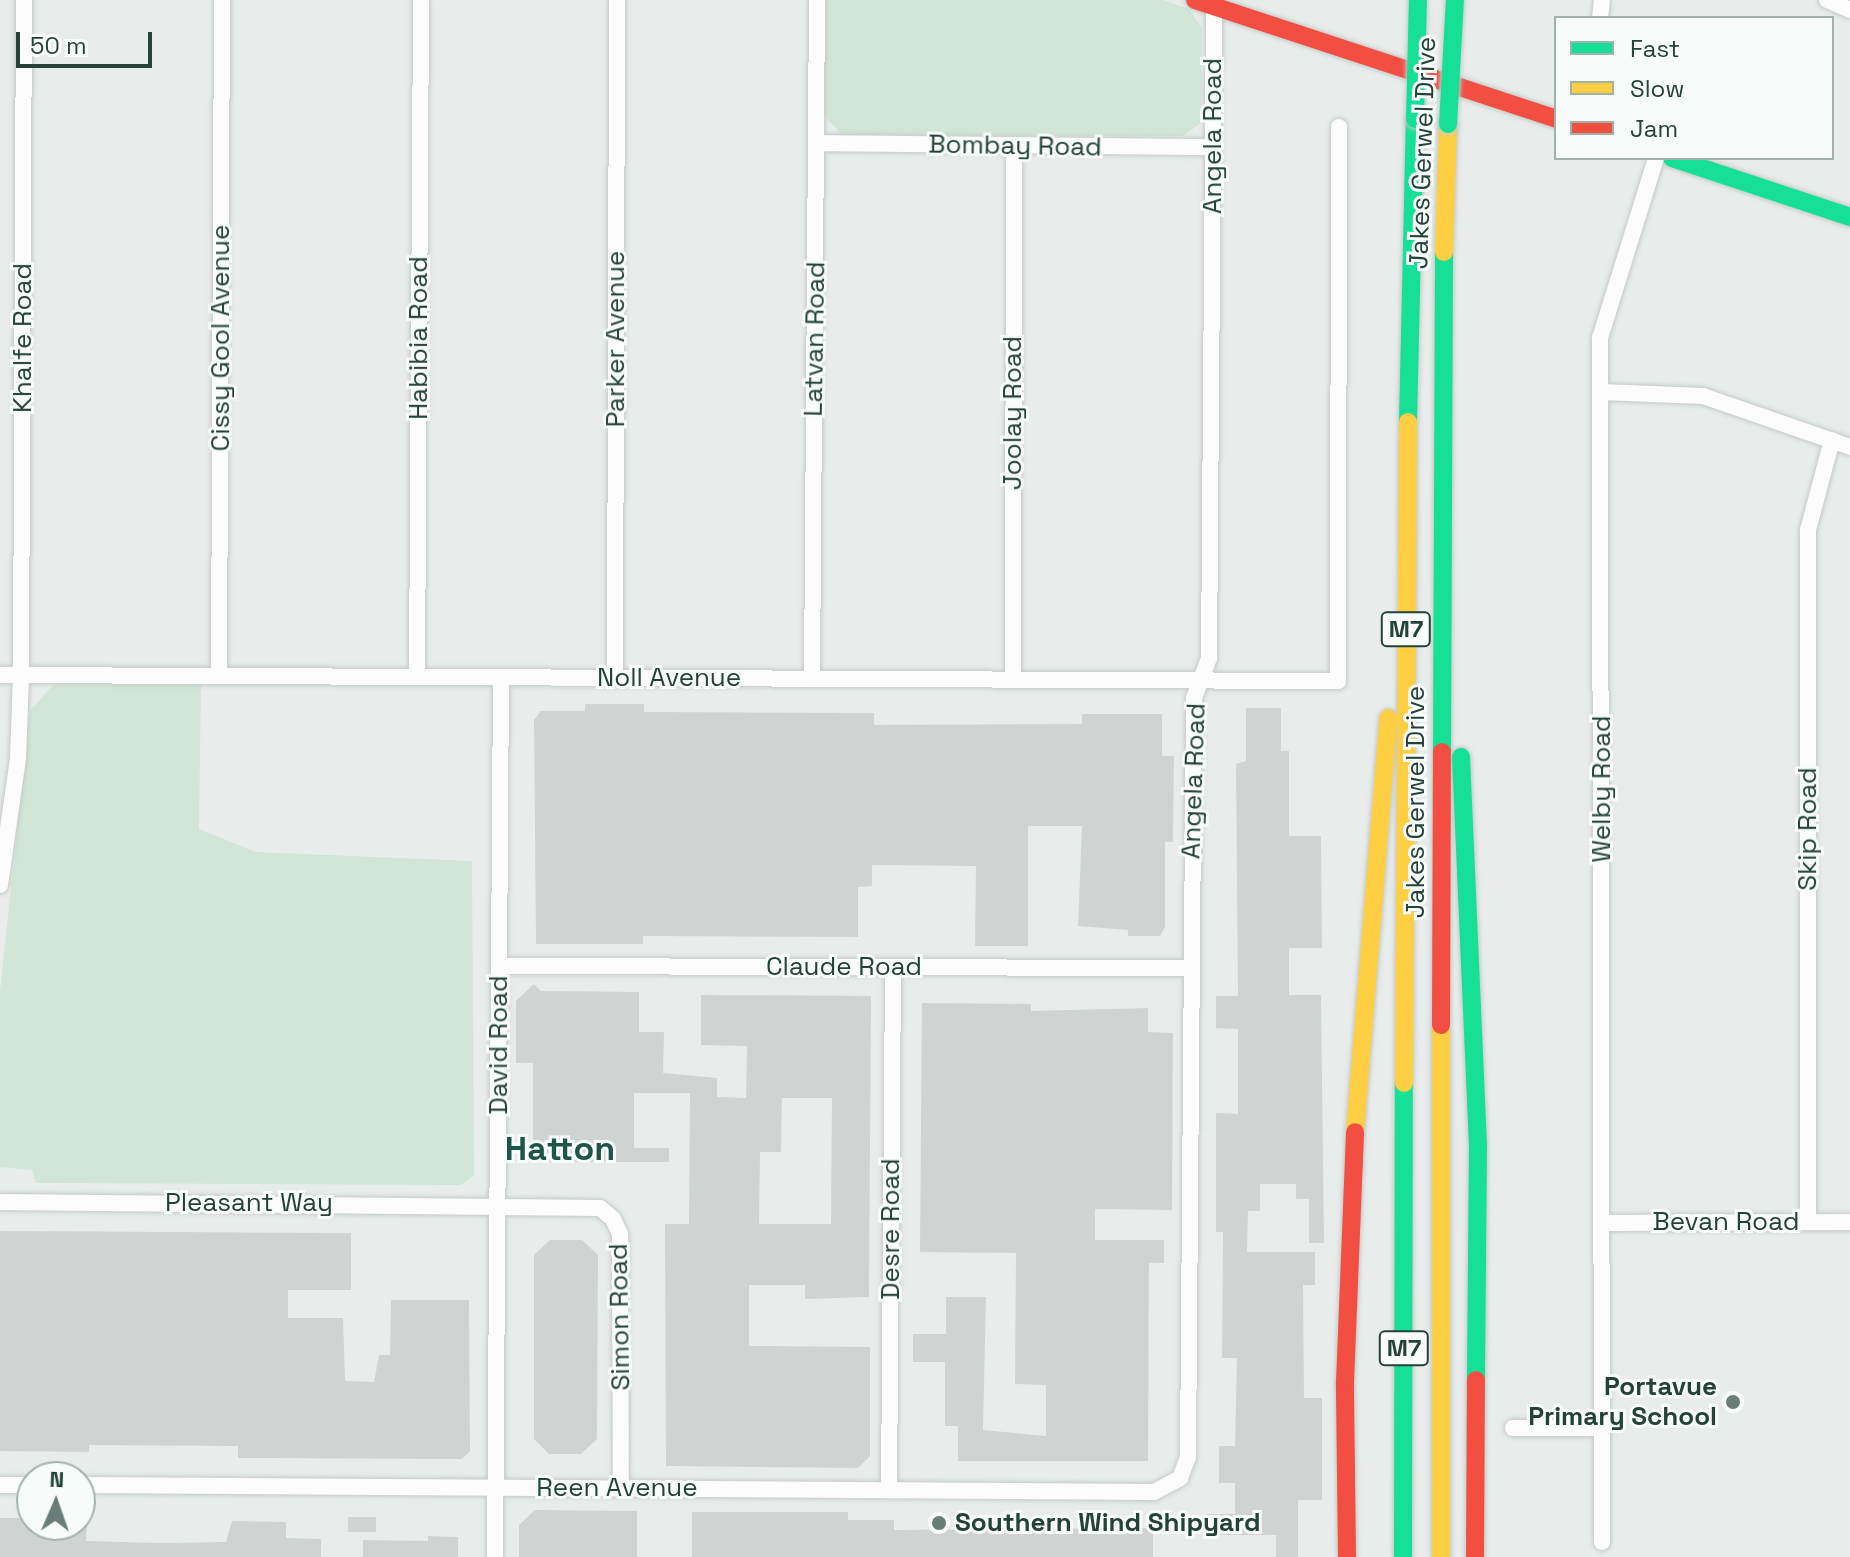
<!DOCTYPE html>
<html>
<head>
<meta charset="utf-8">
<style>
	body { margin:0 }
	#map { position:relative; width:1850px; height:1557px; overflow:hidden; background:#e8edeb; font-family:"Space Grotesk",sans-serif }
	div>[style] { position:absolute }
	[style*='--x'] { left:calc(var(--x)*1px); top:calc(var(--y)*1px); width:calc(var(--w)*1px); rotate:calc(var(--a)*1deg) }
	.green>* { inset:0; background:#d1e6d8 }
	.building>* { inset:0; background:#cfd4d2; transform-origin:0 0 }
	.roads { filter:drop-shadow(0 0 2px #c5cac8) drop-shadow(0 0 2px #c5cac8) }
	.street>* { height:16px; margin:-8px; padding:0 8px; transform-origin:8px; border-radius:8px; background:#fcfcfc }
	.fast>* { height:18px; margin:-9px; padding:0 9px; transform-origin:9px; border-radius:9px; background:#16e098 }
	.slow>* { height:18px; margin:-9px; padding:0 9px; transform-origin:9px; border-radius:9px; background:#ffcf43 }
	.jam>* { height:18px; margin:-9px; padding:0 9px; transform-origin:9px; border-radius:9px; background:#f24e42 }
	.bridges { filter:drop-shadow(0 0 2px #c3ccc9) drop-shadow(0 0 2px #c3ccc9) }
	.fast-bridge>* { height:18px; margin:-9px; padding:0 9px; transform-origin:9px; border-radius:9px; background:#16e098 }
	.dots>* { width:22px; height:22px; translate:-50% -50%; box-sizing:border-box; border:4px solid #f7fbf9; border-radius:50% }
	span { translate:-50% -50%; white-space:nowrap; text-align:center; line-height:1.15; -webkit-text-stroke:6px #f7fbf9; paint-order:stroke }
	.shield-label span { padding:2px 6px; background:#f7fbf9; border:2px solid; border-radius:6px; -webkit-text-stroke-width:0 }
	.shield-label { font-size:24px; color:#24423a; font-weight:700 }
	.street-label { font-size:26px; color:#24423a }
	.poi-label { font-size:26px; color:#24423a; font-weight:700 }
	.right { translate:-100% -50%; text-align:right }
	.left { translate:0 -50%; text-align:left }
	.district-label { font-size:34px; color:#1f5548; font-weight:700 }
	.legend { position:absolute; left:1554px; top:16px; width:280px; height:144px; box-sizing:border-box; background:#f7fbf9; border:2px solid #a3b1ad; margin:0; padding:10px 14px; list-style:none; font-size:24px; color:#24423a }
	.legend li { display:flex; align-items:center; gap:16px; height:40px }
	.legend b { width:40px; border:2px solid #a3b1ad }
	.north { position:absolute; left:16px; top:1461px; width:80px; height:80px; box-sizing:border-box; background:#f7fbf9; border:2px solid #a3b1ad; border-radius:50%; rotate:2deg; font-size:22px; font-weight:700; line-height:32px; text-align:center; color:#24423a }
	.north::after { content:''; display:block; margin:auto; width:28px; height:36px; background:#697e78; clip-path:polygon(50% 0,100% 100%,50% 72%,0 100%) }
	.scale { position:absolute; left:16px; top:32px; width:136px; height:36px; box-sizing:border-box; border:4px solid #24423a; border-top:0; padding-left:10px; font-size:24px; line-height:28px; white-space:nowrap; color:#24423a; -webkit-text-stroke:6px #f7fbf9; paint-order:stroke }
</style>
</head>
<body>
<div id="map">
	<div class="green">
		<i style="clip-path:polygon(825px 0,1163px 0,1189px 9px,1202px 28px,1201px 123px,1183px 136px,842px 135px,824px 115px)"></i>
		<i style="clip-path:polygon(53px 685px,201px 685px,199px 829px,256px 852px,472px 861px,474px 1175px,461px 1185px,36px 1183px,32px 1170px,0 1167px,0 991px,30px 711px)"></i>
	</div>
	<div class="building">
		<i style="clip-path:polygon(585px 704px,644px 704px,644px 712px,874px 713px,874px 725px,1082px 724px,1082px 714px,1162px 714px,1162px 756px,1174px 756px,1173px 842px,1165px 842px,1165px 927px,1160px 936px,1128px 936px,1128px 930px,1078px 926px,1082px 826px,1028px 826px,1028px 946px,975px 946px,976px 866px,872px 865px,872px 886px,858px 887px,858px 937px,643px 936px,643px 944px,536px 944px,534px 720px,541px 711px,585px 711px)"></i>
		<i style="clip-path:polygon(1246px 708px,1281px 708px,1281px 751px,1289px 751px,1289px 836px,1321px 836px,1322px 948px,1289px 948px,1289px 995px,1321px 995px,1324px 1243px,1309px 1243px,1309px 1199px,1296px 1199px,1296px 1184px,1260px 1184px,1260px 1211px,1248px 1211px,1247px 1252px,1315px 1252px,1315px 1285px,1303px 1285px,1304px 1398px,1322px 1398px,1322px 1500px,1298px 1500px,1298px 1557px,1276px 1557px,1276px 1535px,1206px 1535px,1207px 1514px,1235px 1514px,1235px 1483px,1219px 1483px,1219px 1446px,1235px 1446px,1237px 1358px,1222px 1358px,1223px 1232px,1216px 1232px,1216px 1113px,1238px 1114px,1238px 1029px,1216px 1028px,1216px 996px,1238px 996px,1236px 764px,1246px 761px)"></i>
		<i style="clip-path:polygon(evenodd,534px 984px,541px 991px,639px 992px,639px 1032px,664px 1032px,663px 1073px,717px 1078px,717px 1097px,746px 1098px,747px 1046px,701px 1045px,701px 995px,871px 996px,869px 1297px,805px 1299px,805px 1285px,749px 1285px,749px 1346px,870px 1347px,870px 1456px,858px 1468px,666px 1466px,665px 1224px,689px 1224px,690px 1093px,634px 1093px,634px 1148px,669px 1148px,669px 1162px,533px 1162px,533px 1063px,516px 1063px,516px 1001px,534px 984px,782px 1098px,832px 1098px,831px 1224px,759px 1224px,760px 1152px,781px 1152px,782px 1098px)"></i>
		<i style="clip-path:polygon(922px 1003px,1031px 1004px,1031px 1011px,1148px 1008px,1148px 1032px,1173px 1033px,1172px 1210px,1095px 1209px,1095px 1240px,1164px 1240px,1164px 1263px,1149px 1263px,1148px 1461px,958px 1461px,958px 1426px,945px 1426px,945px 1362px,913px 1362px,913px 1334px,946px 1334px,946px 1297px,986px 1297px,983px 1430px,1046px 1436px,1046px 1385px,1015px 1384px,1016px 1253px,920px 1252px)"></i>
		<i style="clip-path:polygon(0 1231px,351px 1233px,351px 1290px,288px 1290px,288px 1318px,343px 1318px,345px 1381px,374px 1382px,379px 1355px,390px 1355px,391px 1300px,469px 1300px,470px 1451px,462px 1459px,238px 1458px,238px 1446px,89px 1445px,89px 1452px,0 1451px)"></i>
		<i style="clip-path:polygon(550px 1240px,582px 1240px,598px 1255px,597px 1439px,581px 1454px,549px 1454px,534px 1439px,534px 1255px)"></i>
		<i style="clip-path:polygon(535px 1510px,637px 1511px,637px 1557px,519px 1557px,519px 1525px)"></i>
		<i style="clip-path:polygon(692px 1512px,848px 1512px,848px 1520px,894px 1520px,894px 1530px,1153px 1528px,1153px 1557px,692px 1557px)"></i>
		<i style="left:348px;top:1517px;width:28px;height:15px"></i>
		<i style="clip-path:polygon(0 1518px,32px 1518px,32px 1525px,87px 1525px,86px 1541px,160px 1543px,226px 1542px,232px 1521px,286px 1522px,286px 1538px,321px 1539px,321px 1557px,0 1557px)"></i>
		<i style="clip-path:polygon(428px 1536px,458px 1537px,458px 1557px,363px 1557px,363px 1540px,428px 1541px)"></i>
	</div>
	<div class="roads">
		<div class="street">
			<i style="--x:1827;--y:0;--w:25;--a:23"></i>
			<i style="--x:1600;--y:18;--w:18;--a:-84"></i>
			<i style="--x:817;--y:143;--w:396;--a:0.6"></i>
			<i style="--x:1601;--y:392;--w:102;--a:2.2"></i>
			<i style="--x:1703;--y:396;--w:156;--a:19.1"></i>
			<i style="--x:0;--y:675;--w:1338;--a:0.26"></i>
			<i style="--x:1338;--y:681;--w:554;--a:-89.9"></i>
			<i style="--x:219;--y:676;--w:676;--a:-89.75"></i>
			<i style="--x:417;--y:677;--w:677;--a:-89.66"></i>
			<i style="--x:615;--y:678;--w:678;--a:-89.83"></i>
			<i style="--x:812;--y:679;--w:679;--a:-89.58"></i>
			<i style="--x:1013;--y:680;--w:534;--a:-89.89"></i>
			<i style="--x:0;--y:885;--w:128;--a:-81.9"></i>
			<i style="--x:18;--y:758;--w:83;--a:-87.9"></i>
			<i style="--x:21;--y:675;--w:675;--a:-89.75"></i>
			<i style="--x:499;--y:966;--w:690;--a:0.17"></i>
			<i style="--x:0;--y:1202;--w:600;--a:0.57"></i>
			<i style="--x:600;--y:1208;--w:17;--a:40"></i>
			<i style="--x:613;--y:1219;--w:17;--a:65"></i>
			<i style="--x:620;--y:1234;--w:254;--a:89.8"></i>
			<i style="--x:1808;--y:1222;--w:692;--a:-90"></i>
			<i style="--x:1808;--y:530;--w:93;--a:-75.1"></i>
			<i style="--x:1603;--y:1223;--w:247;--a:-0.2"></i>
			<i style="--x:1513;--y:1428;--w:90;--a:0"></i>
			<i style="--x:0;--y:1485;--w:32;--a:0"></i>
			<i style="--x:80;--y:1485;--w:1074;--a:0.37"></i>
			<i style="--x:1154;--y:1492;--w:30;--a:-28"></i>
			<i style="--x:1180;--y:1478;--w:22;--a:-69"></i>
			<i style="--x:1188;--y:1457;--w:759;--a:-89.55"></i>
			<i style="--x:1194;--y:698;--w:43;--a:-69.4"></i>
			<i style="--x:1209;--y:658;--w:652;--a:-89.56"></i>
			<i style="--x:889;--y:1490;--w:523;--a:-89.56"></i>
			<i style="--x:1602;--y:1542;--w:1204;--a:-90.1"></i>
			<i style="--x:1600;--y:338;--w:189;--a:-72.7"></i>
			<i style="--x:495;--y:1557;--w:880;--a:-89.61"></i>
		</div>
		<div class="fast">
			<i style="--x:1672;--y:158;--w:188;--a:18.3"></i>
			<i style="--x:1408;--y:422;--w:303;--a:-88.7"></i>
			<i style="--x:1442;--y:752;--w:500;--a:-89.77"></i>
			<i style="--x:1461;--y:757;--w:388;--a:87.5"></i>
			<i style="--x:1478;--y:1145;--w:235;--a:90.5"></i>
			<i style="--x:1403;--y:1557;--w:474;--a:-89.9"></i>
		</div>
		<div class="slow">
			<i style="--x:1444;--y:252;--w:128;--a:-88.2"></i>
			<i style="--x:1404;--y:1083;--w:661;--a:-89.65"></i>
			<i style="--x:1355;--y:1132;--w:415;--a:-85.4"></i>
			<i style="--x:1441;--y:1557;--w:532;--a:-90"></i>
		</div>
		<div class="jam">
			<i style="--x:1195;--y:0;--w:380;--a:18.2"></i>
			<i style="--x:1441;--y:1025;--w:273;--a:-89.8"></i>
			<i style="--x:1347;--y:1557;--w:175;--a:-90.7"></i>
			<i style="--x:1345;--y:1382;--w:250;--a:-87.7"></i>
			<i style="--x:1475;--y:1557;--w:177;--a:-89.7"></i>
		</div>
	</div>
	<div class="bridges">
		<div class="fast-bridge">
			<i style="--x:1415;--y:119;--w:119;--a:-88.6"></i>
			<i style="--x:1448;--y:124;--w:124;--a:-86.8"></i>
		</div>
	</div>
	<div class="dots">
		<i style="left:1733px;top:1402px;background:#697e78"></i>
		<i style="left:939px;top:1523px;background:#697e78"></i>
	</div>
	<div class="shield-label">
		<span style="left:1406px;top:629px">M7</span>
		<span style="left:1404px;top:1348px">M7</span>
	</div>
	<div class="street-label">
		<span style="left:1213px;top:136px;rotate:-90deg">Angela Road</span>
		<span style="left:1015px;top:146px;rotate:1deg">Bombay Road</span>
		<span style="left:1423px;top:153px;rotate:-88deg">Jakes Gerwel Drive</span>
		<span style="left:23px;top:338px;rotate:-90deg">Khalfe Road</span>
		<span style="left:221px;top:338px;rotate:-90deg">Cissy Gool Avenue</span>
		<span style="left:419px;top:338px;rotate:-90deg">Habibia Road</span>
		<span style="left:616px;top:339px;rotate:-90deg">Parker Avenue</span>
		<span style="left:815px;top:339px;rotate:-89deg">Latvan Road</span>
		<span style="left:1013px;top:413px;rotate:-90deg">Joolay Road</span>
		<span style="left:669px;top:678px">Noll Avenue</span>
		<span style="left:1194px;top:781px;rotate:-88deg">Angela Road</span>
		<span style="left:1602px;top:789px;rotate:-90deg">Welby Road</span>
		<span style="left:1416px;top:802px;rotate:-90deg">Jakes Gerwel Drive</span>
		<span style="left:1808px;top:829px;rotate:-90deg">Skip Road</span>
		<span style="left:844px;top:967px">Claude Road</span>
		<span style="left:499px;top:1045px;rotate:-90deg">David Road</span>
		<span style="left:249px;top:1203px">Pleasant Way</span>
		<span style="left:1726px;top:1222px">Bevan Road</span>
		<span style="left:891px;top:1229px;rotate:-90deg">Desre Road</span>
		<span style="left:620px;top:1317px;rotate:-91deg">Simon Road</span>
		<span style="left:617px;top:1488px">Reen Avenue</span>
	</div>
	<div class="poi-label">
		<span class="right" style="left:1717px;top:1402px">Portavue<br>Primary School</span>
		<span class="left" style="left:955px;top:1523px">Southern Wind Shipyard</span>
	</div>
	<div class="district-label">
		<span style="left:560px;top:1149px">Hatton</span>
	</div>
	<ul class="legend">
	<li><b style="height:10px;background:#16e098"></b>Fast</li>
	<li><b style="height:10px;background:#ffcf43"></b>Slow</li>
	<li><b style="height:10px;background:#f24e42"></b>Jam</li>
	</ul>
	<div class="north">N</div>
	<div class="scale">50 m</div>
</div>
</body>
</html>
